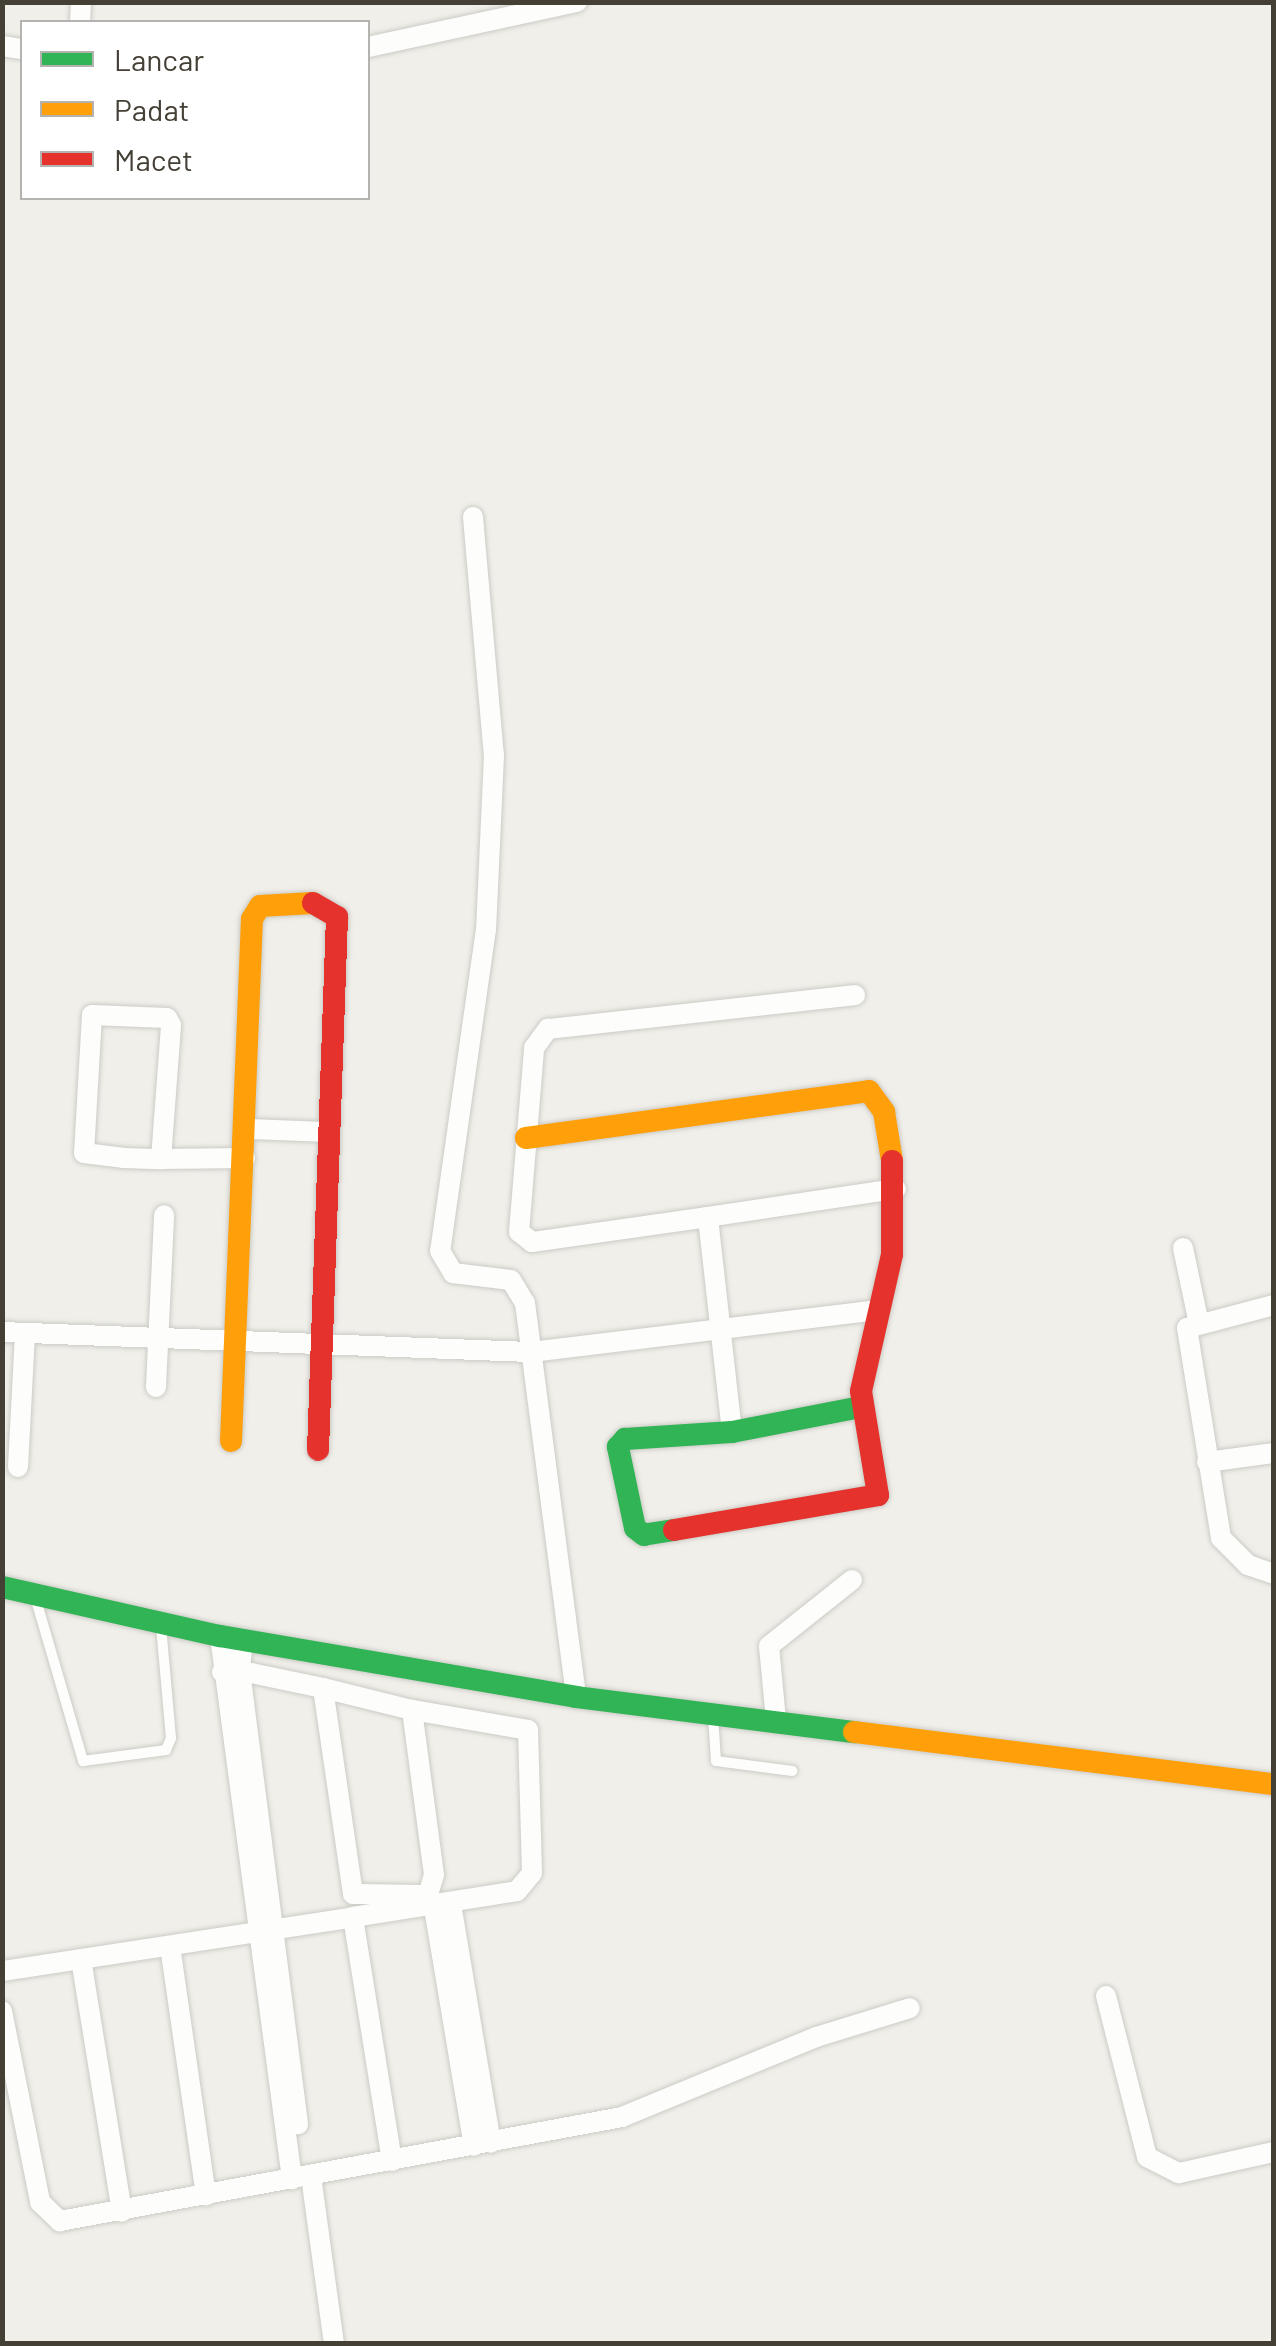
<!DOCTYPE html>
<html>
<head>
<meta charset="utf-8">
<style>
	body { margin:0 }
	#map { position:relative; width:1276px; height:2346px; overflow:hidden; background:#f0efea; font-family:Barlow,sans-serif }
	div>[style] { position:absolute }
	[style*='--x'] { left:calc(var(--x)*1px); top:calc(var(--y)*1px); width:calc(var(--w)*1px); rotate:calc(var(--a)*1deg) }
	.roads { filter:drop-shadow(0 0 2px #cccbc6) drop-shadow(0 0 2px #cccbc6) }
	.lane>* { height:10px; margin:-5px; padding:0 5px; transform-origin:5px; border-radius:5px; background:#fdfdfc }
	.street>* { height:20px; margin:-10px; padding:0 10px; transform-origin:10px; border-radius:10px; background:#fdfdfc }
	.fast>* { height:22px; margin:-11px; padding:0 11px; transform-origin:11px; border-radius:11px; background:#30b455 }
	.slow>* { height:22px; margin:-11px; padding:0 11px; transform-origin:11px; border-radius:11px; background:#ff9f0a }
	.jam>* { height:22px; margin:-11px; padding:0 11px; transform-origin:11px; border-radius:11px; background:#e5322d }
	span { translate:-50% -50%; white-space:nowrap; text-align:center; line-height:1.15; -webkit-text-stroke:8px #fff; paint-order:stroke }
	.frame { position:absolute; inset:0; border:5px solid #454036; pointer-events:none }
	.legend { position:absolute; left:20px; top:20px; width:350px; height:180px; box-sizing:border-box; background:#fff; border:2px solid #b5b3af; margin:0; padding:12px 18px; list-style:none; font-size:30px; color:#454036 }
	.legend li { display:flex; align-items:center; gap:20px; height:50px }
	.legend b { width:50px; border:2px solid #b5b3af }
</style>
</head>
<body>
<div id="map">
	<div class="roads">
		<div class="lane">
			<i style="--x:36;--y:1600;--w:168;--a:73.7"></i>
			<i style="--x:83;--y:1761;--w:84;--a:-7.5"></i>
			<i style="--x:166;--y:1750;--w:13;--a:-67"></i>
			<i style="--x:171;--y:1738;--w:112;--a:-95.1"></i>
			<i style="--x:713;--y:1715;--w:46;--a:86.3"></i>
			<i style="--x:716;--y:1761;--w:77;--a:7.5"></i>
		</div>
		<div class="street">
			<i style="--x:80;--y:22;--w:20;--a:-87"></i>
			<i style="--x:2;--y:46;--w:20;--a:9"></i>
			<i style="--x:368;--y:47;--w:214;--a:-12.2"></i>
			<i style="--x:473;--y:517;--w:239;--a:85"></i>
			<i style="--x:494;--y:755;--w:174;--a:92.6"></i>
			<i style="--x:486;--y:929;--w:325;--a:98.1"></i>
			<i style="--x:440;--y:1251;--w:26;--a:59"></i>
			<i style="--x:453;--y:1273;--w:58;--a:6.9"></i>
			<i style="--x:511;--y:1280;--w:27;--a:59"></i>
			<i style="--x:525;--y:1303;--w:397;--a:82.6"></i>
			<i style="--x:248;--y:1129;--w:78;--a:2.2"></i>
			<i style="--x:161;--y:1159;--w:134;--a:-85.7"></i>
			<i style="--x:171;--y:1025;--w:8;--a:-120"></i>
			<i style="--x:167;--y:1018;--w:75;--a:-177.7"></i>
			<i style="--x:92;--y:1015;--w:138;--a:93.3"></i>
			<i style="--x:84;--y:1153;--w:39;--a:7"></i>
			<i style="--x:123;--y:1158;--w:38;--a:2"></i>
			<i style="--x:161;--y:1159;--w:84;--a:-0.7"></i>
			<i style="--x:708;--y:1217;--w:190;--a:-8.5"></i>
			<i style="--x:1183;--y:1248;--w:73;--a:78.1"></i>
			<i style="--x:1274;--y:1305;--w:90;--a:165.2"></i>
			<i style="--x:1187;--y:1328;--w:213;--a:80.8"></i>
			<i style="--x:1221;--y:1538;--w:38;--a:45"></i>
			<i style="--x:1248;--y:1565;--w:28;--a:19"></i>
			<i style="--x:2;--y:1332;--w:529;--a:2.17"></i>
			<i style="--x:531;--y:1352;--w:349;--a:-6.9"></i>
			<i style="--x:156;--y:1387;--w:172;--a:-87.3"></i>
			<i style="--x:732;--y:1432;--w:216;--a:-96.4"></i>
			<i style="--x:708;--y:1217;--w:178;--a:171.9"></i>
			<i style="--x:532;--y:1242;--w:16;--a:-142"></i>
			<i style="--x:519;--y:1232;--w:185;--a:-85.3"></i>
			<i style="--x:534;--y:1048;--w:24;--a:-54"></i>
			<i style="--x:548;--y:1029;--w:309;--a:-6.3"></i>
			<i style="--x:1207;--y:1462;--w:68;--a:-7.7"></i>
			<i style="--x:18;--y:1467;--w:134;--a:-87"></i>
			<i style="--x:220;--y:1636;--w:548;--a:82.45"></i>
			<i style="--x:243;--y:1640;--w:31;--a:96"></i>
			<i style="--x:240;--y:1671;--w:457;--a:82.7"></i>
			<i style="--x:222;--y:1672;--w:29;--a:2"></i>
			<i style="--x:251;--y:1673;--w:74;--a:11.8"></i>
			<i style="--x:323;--y:1688;--w:92;--a:13.9"></i>
			<i style="--x:412;--y:1710;--w:166;--a:82.4"></i>
			<i style="--x:434;--y:1875;--w:21;--a:107"></i>
			<i style="--x:428;--y:1895;--w:75;--a:-179.2"></i>
			<i style="--x:353;--y:1894;--w:208;--a:-98.3"></i>
			<i style="--x:776;--y:1720;--w:74;--a:-95.4"></i>
			<i style="--x:769;--y:1646;--w:106;--a:-38.5"></i>
			<i style="--x:451;--y:1904;--w:242;--a:80.5"></i>
			<i style="--x:434;--y:1908;--w:241;--a:80.5"></i>
			<i style="--x:170;--y:1946;--w:252;--a:81.8"></i>
			<i style="--x:81;--y:1959;--w:256;--a:80.8"></i>
			<i style="--x:2;--y:1971;--w:355;--a:-8.7"></i>
			<i style="--x:1106;--y:1996;--w:166;--a:75.7"></i>
			<i style="--x:1147;--y:2157;--w:36;--a:27"></i>
			<i style="--x:1179;--y:2173;--w:97;--a:-12.5"></i>
			<i style="--x:2;--y:2011;--w:195;--a:78.7"></i>
			<i style="--x:40;--y:2202;--w:28;--a:44"></i>
			<i style="--x:60;--y:2221;--w:572;--a:-10.48"></i>
			<i style="--x:622;--y:2117;--w:210;--a:-22.4"></i>
			<i style="--x:816;--y:2037;--w:98;--a:-17.1"></i>
			<i style="--x:392;--y:2161;--w:247;--a:-99.1"></i>
			<i style="--x:353;--y:1917;--w:166;--a:-9"></i>
			<i style="--x:517;--y:1891;--w:23;--a:-50"></i>
			<i style="--x:532;--y:1873;--w:143;--a:-91.6"></i>
			<i style="--x:528;--y:1730;--w:118;--a:-170.2"></i>
			<i style="--x:311;--y:2176;--w:170;--a:82.2"></i>
		</div>
		<div class="fast">
			<i style="--x:674;--y:1530;--w:30;--a:171"></i>
			<i style="--x:644;--y:1535;--w:11;--a:-142"></i>
			<i style="--x:635;--y:1528;--w:83;--a:-101.9"></i>
			<i style="--x:618;--y:1447;--w:11;--a:-49"></i>
			<i style="--x:625;--y:1439;--w:107;--a:-3.7"></i>
			<i style="--x:732;--y:1432;--w:131;--a:-11"></i>
			<i style="--x:2;--y:1587;--w:223;--a:12.7"></i>
			<i style="--x:220;--y:1636;--w:361;--a:9.7"></i>
			<i style="--x:576;--y:1697;--w:280;--a:7.2"></i>
		</div>
		<div class="slow">
			<i style="--x:526;--y:1138;--w:346;--a:-7.8"></i>
			<i style="--x:869;--y:1091;--w:26;--a:54"></i>
			<i style="--x:884;--y:1112;--w:50;--a:80.7"></i>
			<i style="--x:231;--y:1441;--w:522;--a:-87.7"></i>
			<i style="--x:252;--y:919;--w:15;--a:-58"></i>
			<i style="--x:260;--y:906;--w:53;--a:-3.2"></i>
			<i style="--x:854;--y:1732;--w:423;--a:7.1"></i>
		</div>
		<div class="jam">
			<i style="--x:313;--y:903;--w:28;--a:30"></i>
			<i style="--x:337;--y:917;--w:533;--a:92.04"></i>
			<i style="--x:674;--y:1530;--w:207;--a:-9.7"></i>
			<i style="--x:878;--y:1495;--w:105;--a:-99.3"></i>
			<i style="--x:861;--y:1391;--w:140;--a:-77.2"></i>
			<i style="--x:892;--y:1254;--w:93;--a:-90"></i>
		</div>
	</div>
	<div class="frame"></div>
	<ul class="legend">
	<li><b style="height:12px;background:#30b455"></b>Lancar</li>
	<li><b style="height:12px;background:#ff9f0a"></b>Padat</li>
	<li><b style="height:12px;background:#e5322d"></b>Macet</li>
	</ul>
</div>
</body>
</html>
